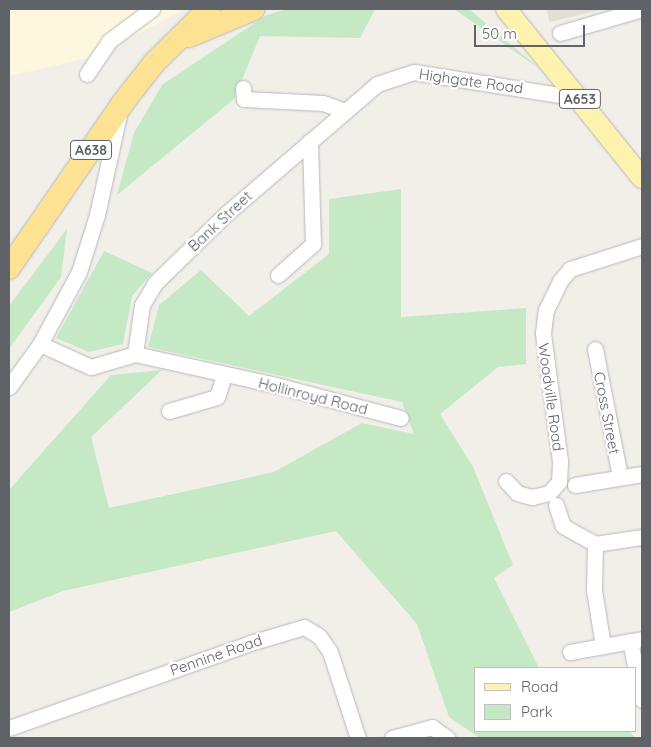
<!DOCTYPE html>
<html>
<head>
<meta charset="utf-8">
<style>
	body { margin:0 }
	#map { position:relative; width:651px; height:747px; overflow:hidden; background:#f1efe8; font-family:Quicksand,sans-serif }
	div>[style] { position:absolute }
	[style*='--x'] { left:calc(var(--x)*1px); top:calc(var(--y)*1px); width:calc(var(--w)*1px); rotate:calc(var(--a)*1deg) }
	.commercial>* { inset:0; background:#fef7e0 }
	.education>* { inset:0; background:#e1ded6 }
	.green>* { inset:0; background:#c5e8c5 }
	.roads { filter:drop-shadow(0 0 1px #b5b8bc) drop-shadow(0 0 1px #b5b8bc) }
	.minor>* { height:15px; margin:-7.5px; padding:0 7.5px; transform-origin:7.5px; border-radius:7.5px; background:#fff }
	.major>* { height:20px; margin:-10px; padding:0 10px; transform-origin:10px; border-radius:10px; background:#fff2af }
	.highway>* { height:22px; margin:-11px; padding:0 11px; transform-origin:11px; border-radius:11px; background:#fde293 }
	span { translate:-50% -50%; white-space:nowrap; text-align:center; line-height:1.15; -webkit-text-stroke:4.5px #fff; paint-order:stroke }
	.shield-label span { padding:1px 4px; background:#fff; border:1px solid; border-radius:4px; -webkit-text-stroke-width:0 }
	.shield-label { font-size:14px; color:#5f6368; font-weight:700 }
	.street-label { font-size:15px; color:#5f6368 }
	.frame { position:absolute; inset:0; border:10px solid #5f6368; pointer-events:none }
	.legend { position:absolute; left:474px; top:667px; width:162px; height:65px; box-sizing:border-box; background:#fff; border:1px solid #bfc1c3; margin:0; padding:6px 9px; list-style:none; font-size:15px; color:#5f6368 }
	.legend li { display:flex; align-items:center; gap:10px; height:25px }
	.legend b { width:25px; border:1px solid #bfc1c3 }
	.scale { position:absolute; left:474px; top:25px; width:111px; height:22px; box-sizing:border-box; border:2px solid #5f6368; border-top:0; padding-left:6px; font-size:15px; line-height:18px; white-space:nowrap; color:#5f6368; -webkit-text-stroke:4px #fff; paint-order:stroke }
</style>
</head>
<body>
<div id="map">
	<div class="commercial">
		<i style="clip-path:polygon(9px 9px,185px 9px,93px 57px,9px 76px)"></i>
	</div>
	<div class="education">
		<i style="clip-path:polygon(547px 9px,604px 9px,549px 22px)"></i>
	</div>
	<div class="green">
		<i style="clip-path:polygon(287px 9px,375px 9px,360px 38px,260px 36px,234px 99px,117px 195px,134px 133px,162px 85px,267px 15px)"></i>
		<i style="clip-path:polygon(454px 9px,469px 9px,541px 70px)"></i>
		<i style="clip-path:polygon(401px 189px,401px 317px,526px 308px,526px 364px,498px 367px,440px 414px,473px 467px,513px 565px,494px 578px,539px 668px,475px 668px,475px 731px,630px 731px,634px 738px,480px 738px,449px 717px,417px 624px,336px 531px,63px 591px,9px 612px,9px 490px,111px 375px,162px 370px,91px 437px,109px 508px,274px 472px,362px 423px,414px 434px,402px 402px,148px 347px,159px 305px,201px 270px,249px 316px,329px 254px,329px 199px)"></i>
		<i style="clip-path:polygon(67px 229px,61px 277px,9px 349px,9px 306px)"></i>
		<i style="clip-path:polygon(104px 251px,152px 273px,132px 296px,123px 344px,89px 352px,56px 338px)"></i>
	</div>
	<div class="roads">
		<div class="minor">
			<i style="--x:560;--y:33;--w:85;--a:-16.3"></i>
			<i style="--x:87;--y:74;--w:40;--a:-56"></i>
			<i style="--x:109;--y:41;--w:54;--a:-36.7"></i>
			<i style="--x:243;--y:88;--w:11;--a:85"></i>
			<i style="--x:244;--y:99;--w:79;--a:2.9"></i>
			<i style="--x:323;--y:103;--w:20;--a:20"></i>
			<i style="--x:278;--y:275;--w:47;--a:-41.5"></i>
			<i style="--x:313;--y:244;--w:103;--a:-91.7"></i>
			<i style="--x:40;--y:344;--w:56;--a:24.3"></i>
			<i style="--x:91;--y:367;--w:46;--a:-16.5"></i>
			<i style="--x:135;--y:354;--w:140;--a:12.4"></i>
			<i style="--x:272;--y:384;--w:133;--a:14.8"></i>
			<i style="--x:595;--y:349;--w:130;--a:78.9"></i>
			<i style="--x:135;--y:354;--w:49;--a:-81.9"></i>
			<i style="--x:142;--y:305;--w:26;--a:-59"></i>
			<i style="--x:155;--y:283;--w:99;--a:-44.2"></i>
			<i style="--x:226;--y:214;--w:199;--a:-40.7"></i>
			<i style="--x:377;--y:84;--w:39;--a:-18"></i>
			<i style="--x:414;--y:72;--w:167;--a:9"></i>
			<i style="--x:9;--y:387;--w:53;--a:-54.2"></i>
			<i style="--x:40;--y:344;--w:82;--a:-61.6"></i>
			<i style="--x:79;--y:272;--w:60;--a:-72.5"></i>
			<i style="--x:97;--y:215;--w:102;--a:-77.6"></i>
			<i style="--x:169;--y:411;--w:50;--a:-16.3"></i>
			<i style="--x:217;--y:397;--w:23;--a:-72"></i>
			<i style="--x:506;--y:481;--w:16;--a:47"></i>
			<i style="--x:517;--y:493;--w:16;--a:15"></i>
			<i style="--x:532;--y:497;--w:17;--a:-13"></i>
			<i style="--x:549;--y:493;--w:15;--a:-48"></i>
			<i style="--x:559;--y:482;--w:21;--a:-87"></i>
			<i style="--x:560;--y:461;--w:129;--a:-97.6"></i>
			<i style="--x:543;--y:333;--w:23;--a:-83"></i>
			<i style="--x:546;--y:310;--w:32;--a:-64"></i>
			<i style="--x:560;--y:281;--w:16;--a:-50"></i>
			<i style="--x:570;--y:269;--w:76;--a:-17.7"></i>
			<i style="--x:575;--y:485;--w:68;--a:-9.3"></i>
			<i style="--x:556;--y:505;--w:22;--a:72"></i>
			<i style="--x:563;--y:526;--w:37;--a:29"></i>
			<i style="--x:595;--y:544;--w:48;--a:-8.5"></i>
			<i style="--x:595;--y:544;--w:46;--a:91.2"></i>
			<i style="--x:594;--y:590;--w:57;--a:80.9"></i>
			<i style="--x:630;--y:641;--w:60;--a:78.5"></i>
			<i style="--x:570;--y:652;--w:73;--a:-10.2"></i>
			<i style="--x:9;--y:728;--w:256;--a:-19.4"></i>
			<i style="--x:250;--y:643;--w:56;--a:-16.5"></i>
			<i style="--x:304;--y:627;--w:17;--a:31"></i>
			<i style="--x:319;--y:636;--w:19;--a:55"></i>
			<i style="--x:330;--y:652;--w:90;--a:72"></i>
			<i style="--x:392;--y:738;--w:41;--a:-15.4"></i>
			<i style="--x:432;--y:727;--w:19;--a:36"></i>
		</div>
		<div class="major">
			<i style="--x:506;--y:9;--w:217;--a:51.2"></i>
		</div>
		<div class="highway">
			<i style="--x:189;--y:36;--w:70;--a:-22.6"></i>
			<i style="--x:9;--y:268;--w:199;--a:-55.4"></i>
			<i style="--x:122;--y:104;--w:52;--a:-52"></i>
			<i style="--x:154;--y:63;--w:77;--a:-44.5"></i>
		</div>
	</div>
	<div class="shield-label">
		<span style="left:580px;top:99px">A653</span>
		<span style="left:91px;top:150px">A638</span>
	</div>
	<div class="street-label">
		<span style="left:471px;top:81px;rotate:8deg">Highgate Road</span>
		<span style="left:220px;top:221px;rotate:-43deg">Bank Street</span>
		<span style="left:313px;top:396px;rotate:14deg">Hollinroyd Road</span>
		<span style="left:551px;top:397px;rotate:82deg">Woodville Road</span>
		<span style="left:607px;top:413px;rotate:79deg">Cross Street</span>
		<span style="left:216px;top:655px;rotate:-19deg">Pennine Road</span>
	</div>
	<div class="frame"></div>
	<ul class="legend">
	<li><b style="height:6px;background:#fff2af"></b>Road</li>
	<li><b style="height:14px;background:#c5e8c5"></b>Park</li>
	</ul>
	<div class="scale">50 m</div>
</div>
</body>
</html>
